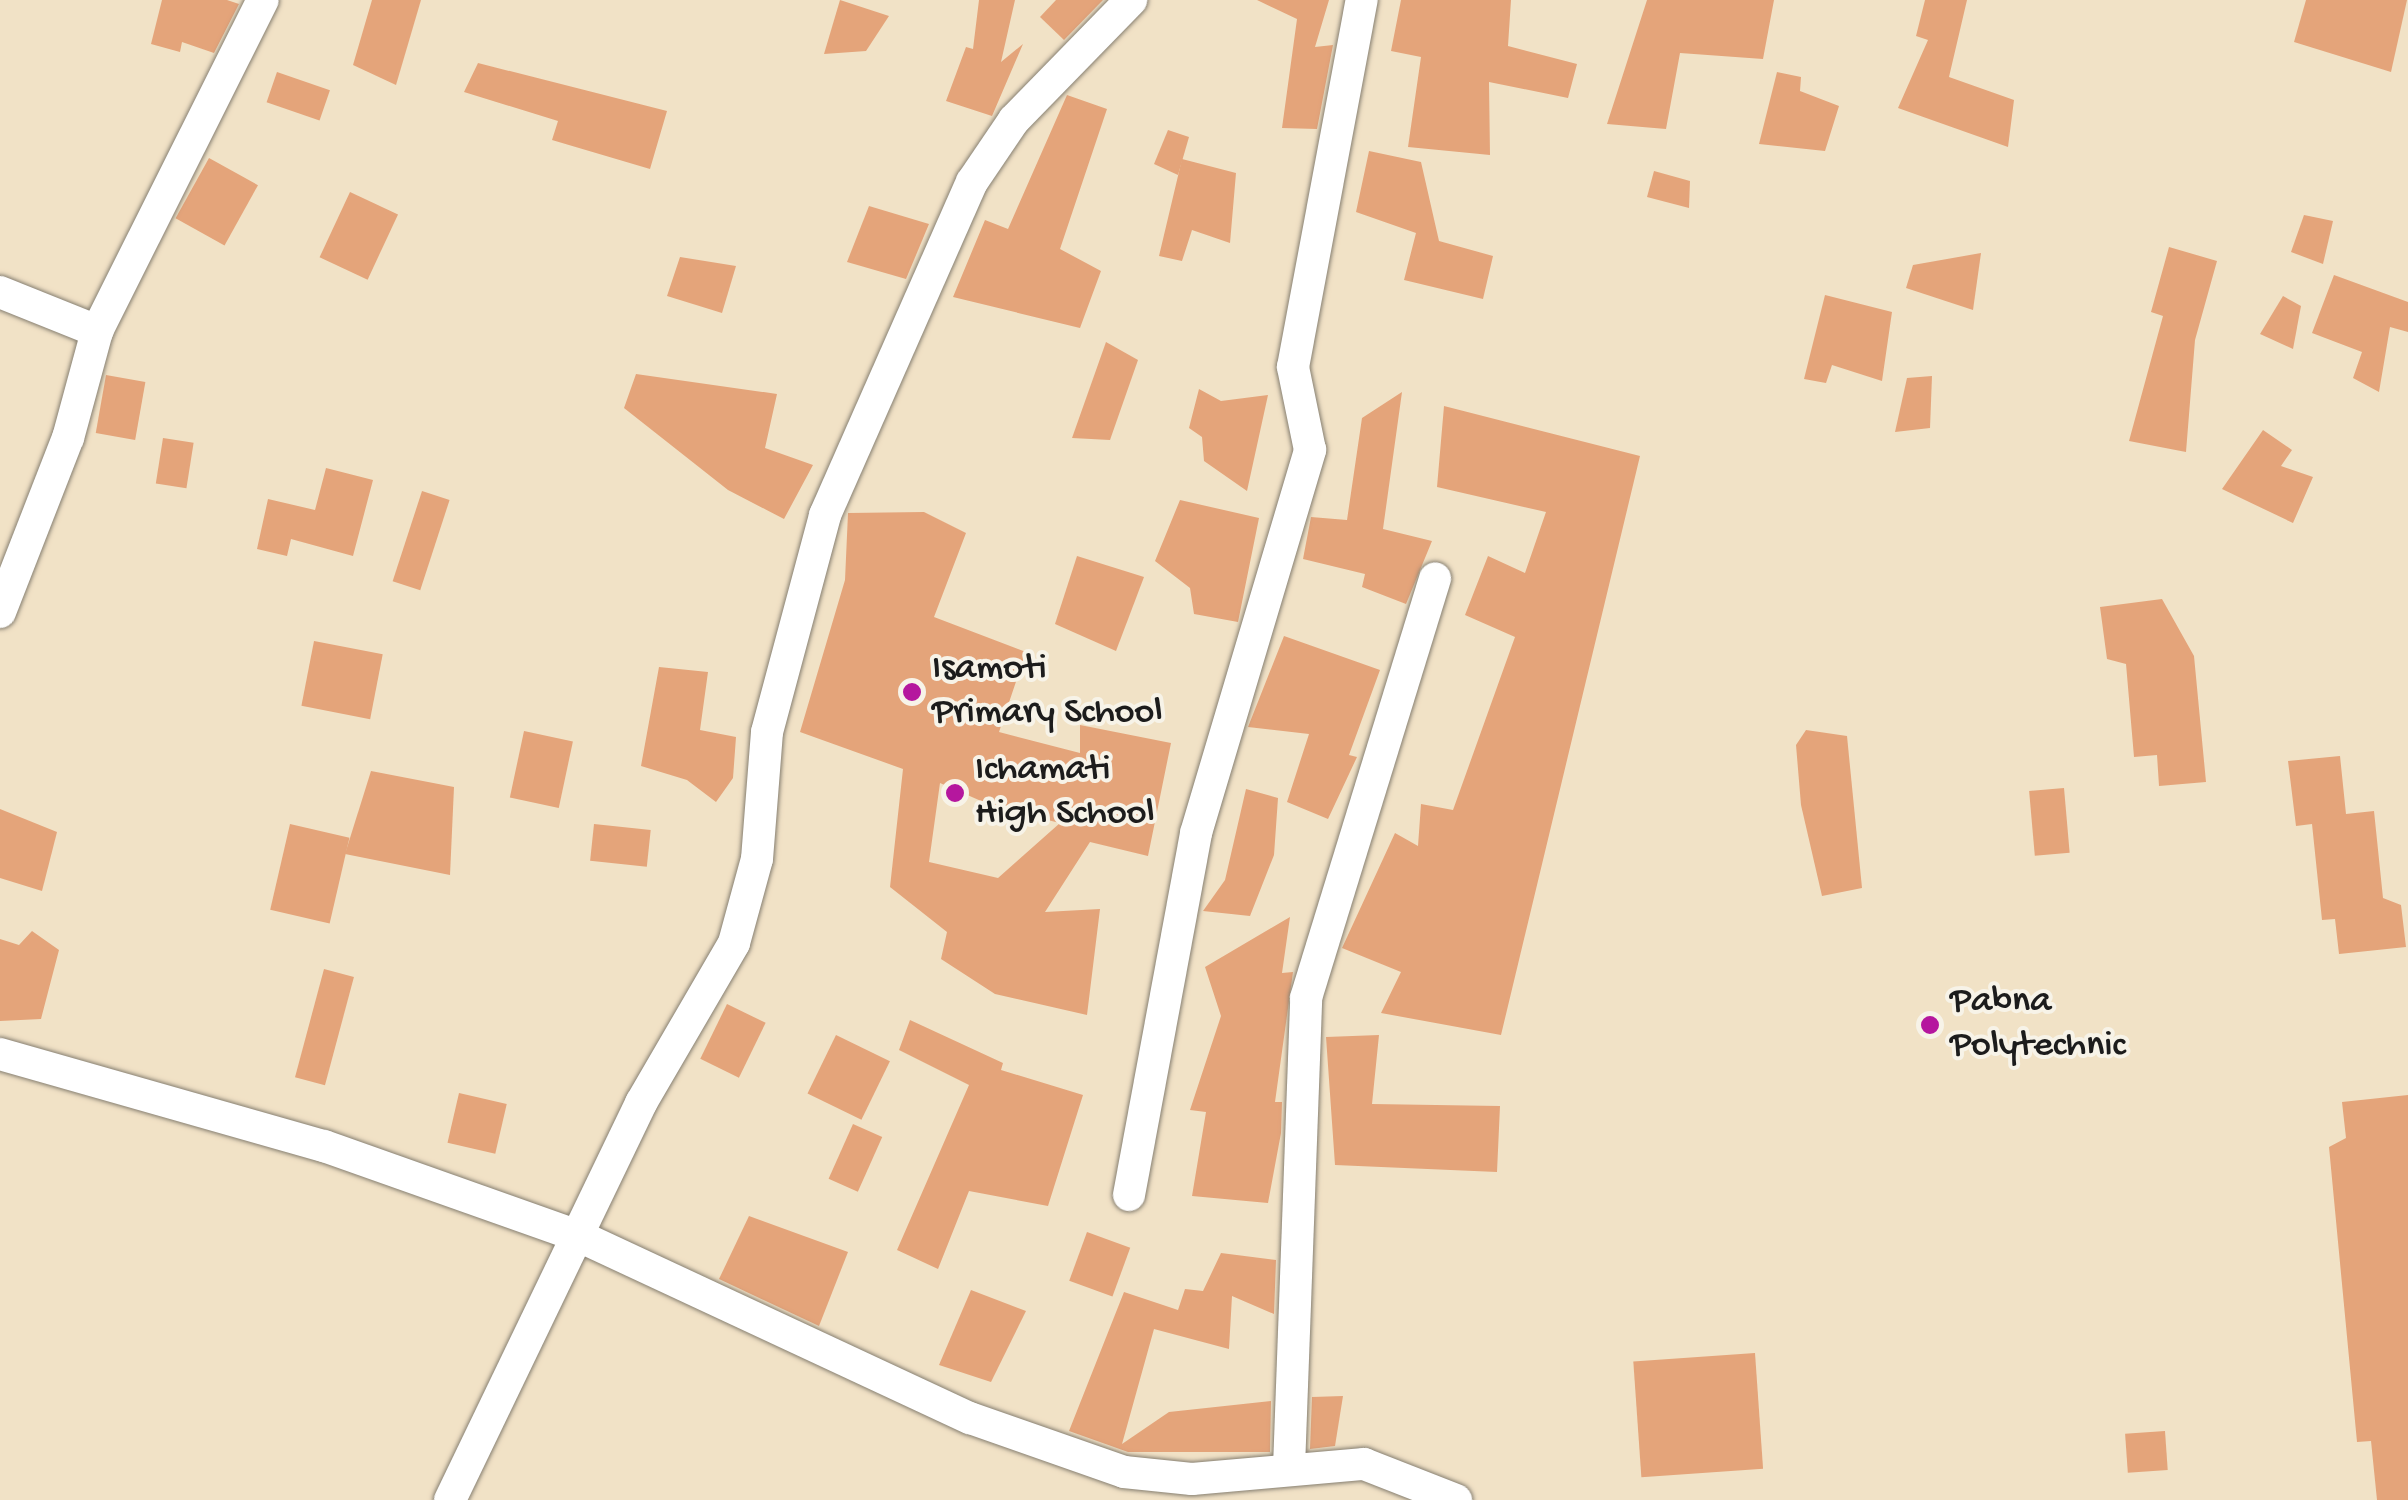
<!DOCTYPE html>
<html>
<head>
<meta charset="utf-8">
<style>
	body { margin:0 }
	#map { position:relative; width:2408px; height:1500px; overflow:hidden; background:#f1e2c6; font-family:"Gochi Hand",sans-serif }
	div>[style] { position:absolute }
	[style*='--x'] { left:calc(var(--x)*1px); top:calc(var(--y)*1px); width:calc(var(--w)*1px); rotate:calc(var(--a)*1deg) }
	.building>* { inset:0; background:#e4a47a; transform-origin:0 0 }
	.roads { filter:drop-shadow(0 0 2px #867f71) drop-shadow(0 0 2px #867f71) }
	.street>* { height:32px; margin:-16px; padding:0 16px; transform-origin:16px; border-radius:16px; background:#fff }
	.dots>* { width:28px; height:28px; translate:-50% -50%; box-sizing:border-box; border:5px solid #f7f3e8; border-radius:50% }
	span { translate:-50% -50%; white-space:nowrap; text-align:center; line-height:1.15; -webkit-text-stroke:8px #f7f3e8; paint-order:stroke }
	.poi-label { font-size:38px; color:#1c1c1c }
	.left { translate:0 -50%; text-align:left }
</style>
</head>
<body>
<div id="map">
	<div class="building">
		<i style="clip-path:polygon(162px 0,227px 0,239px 4px,214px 53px,182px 42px,180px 52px,151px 44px)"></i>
		<i style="clip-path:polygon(372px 0,421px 0,396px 85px,353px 65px)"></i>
		<i style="clip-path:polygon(840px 0,889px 16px,866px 51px,824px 54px)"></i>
		<i style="clip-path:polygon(979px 0,1015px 0,1001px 62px,1023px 44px,992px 116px,946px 101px,966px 47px,973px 49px)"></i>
		<i style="clip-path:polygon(1056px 0,1103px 0,1064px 40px,1040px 17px)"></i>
		<i style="clip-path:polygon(1257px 0,1329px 0,1315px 47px,1333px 45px,1317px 129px,1282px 128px,1297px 19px)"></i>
		<i style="clip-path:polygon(1401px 0,1511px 0,1508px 46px,1577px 64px,1568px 98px,1489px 82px,1490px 155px,1408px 147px,1421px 57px,1391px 51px)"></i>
		<i style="clip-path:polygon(1647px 0,1774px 0,1763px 59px,1680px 53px,1666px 129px,1607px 124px)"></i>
		<i style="clip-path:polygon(1925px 0,1967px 0,1949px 77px,2014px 100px,2008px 147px,1898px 108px,1928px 40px,1916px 36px)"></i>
		<i style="clip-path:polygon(2306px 0,2407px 0,2391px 72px,2294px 42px)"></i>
		<i style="clip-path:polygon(478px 63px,667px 111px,650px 169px,552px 140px,558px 121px,464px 92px)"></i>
		<i style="left:277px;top:72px;width:56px;height:32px;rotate:19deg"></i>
		<i style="clip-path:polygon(1777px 72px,1801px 77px,1800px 91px,1839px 106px,1825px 151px,1759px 144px)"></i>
		<i style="clip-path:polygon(1067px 95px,1107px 109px,1060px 249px,1101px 271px,1080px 328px,953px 297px,985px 220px,1008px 229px)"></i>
		<i style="clip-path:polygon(1168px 130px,1189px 137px,1178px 175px,1154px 164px)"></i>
		<i style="clip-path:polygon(1369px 151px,1421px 162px,1439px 241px,1493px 256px,1483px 299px,1404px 280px,1416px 233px,1356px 212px)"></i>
		<i style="left:209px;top:158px;width:56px;height:69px;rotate:29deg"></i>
		<i style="clip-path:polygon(1182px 159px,1236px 173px,1230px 243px,1192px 230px,1182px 261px,1159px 256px)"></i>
		<i style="clip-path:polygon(1654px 171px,1690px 181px,1689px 208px,1647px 197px)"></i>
		<i style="left:350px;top:192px;width:53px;height:72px;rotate:25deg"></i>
		<i style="clip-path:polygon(869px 206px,929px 224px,906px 279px,847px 262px)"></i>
		<i style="clip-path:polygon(2304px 215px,2333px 221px,2323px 264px,2291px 252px)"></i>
		<i style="clip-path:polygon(2169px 247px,2217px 261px,2195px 340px,2186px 452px,2129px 441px,2163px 316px,2151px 312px)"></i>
		<i style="clip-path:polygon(1981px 253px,1973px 310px,1906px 288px,1913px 265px)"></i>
		<i style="clip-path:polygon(680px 257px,736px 266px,722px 313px,667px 296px)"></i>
		<i style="clip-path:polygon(2334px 275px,2408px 302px,2408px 332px,2390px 327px,2379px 392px,2353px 378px,2362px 352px,2312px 333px)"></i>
		<i style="clip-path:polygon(1825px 295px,1892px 312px,1882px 381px,1832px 365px,1826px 383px,1804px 379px)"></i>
		<i style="clip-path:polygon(2283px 296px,2301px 306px,2293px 349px,2260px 334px)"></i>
		<i style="clip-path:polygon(1106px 342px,1138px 360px,1110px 440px,1072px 438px)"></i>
		<i style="clip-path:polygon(636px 374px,777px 394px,765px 448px,813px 465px,784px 519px,728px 490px,624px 408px)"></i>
		<i style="left:106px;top:375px;width:40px;height:59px;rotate:10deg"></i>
		<i style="clip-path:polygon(1932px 376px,1930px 428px,1895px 432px,1907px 378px)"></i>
		<i style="clip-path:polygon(1199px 389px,1221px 401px,1268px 395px,1247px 491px,1204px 461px,1202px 437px,1189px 428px)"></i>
		<i style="clip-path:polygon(1402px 392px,1383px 529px,1432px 541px,1406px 604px,1362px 587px,1365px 574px,1303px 559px,1311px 517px,1347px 520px,1362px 418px)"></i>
		<i style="clip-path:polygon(1444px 406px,1640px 456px,1501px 1035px,1381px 1013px,1401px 972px,1342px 948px,1395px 833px,1418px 846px,1421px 804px,1453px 810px,1515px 637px,1465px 615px,1488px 556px,1525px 573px,1546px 512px,1437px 487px)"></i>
		<i style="clip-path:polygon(2263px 430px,2292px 450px,2281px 466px,2313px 477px,2293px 523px,2222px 489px)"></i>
		<i style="left:163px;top:438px;width:31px;height:46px;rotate:9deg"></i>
		<i style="clip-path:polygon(326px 468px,373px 480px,353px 556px,291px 539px,287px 556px,257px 549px,268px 499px,315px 510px)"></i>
		<i style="left:422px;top:491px;width:29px;height:95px;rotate:18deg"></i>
		<i style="clip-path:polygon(1180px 500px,1259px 518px,1238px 622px,1194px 614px,1190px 588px,1155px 561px)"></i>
		<i style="clip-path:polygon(evenodd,924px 512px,966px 533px,934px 617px,1026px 652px,999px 732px,1080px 753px,1080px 725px,1171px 743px,1148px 856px,1090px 842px,1045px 912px,1100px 909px,1087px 1015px,995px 994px,941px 959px,947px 932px,890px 887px,903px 769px,800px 732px,845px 580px,848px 513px,924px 512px,940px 783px,997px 808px,1060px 823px,998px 878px,929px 862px,940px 783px)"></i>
		<i style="clip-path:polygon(1077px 556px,1144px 577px,1116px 651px,1055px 624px)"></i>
		<i style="clip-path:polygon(2162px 599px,2194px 656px,2206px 782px,2159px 786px,2157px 755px,2134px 757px,2126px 664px,2107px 659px,2100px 607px)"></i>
		<i style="clip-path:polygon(1284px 636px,1380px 670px,1349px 755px,1357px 757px,1328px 819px,1287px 802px,1309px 734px,1248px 727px)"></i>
		<i style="left:314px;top:641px;width:70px;height:66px;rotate:11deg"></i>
		<i style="clip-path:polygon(659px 667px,708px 672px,700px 730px,736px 737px,733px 778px,716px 802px,687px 780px,641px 766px)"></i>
		<i style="clip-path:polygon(1806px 730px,1847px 736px,1862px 888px,1822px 896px,1801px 805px,1796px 745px)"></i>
		<i style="left:524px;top:731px;width:50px;height:68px;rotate:12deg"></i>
		<i style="clip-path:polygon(2340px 756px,2346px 814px,2374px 811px,2383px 898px,2401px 905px,2406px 947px,2339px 954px,2335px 919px,2322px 920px,2312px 824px,2296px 826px,2288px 761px)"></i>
		<i style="clip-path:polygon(371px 771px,454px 787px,450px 875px,345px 854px)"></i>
		<i style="left:2064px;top:788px;width:65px;height:35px;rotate:85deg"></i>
		<i style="clip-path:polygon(1246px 789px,1278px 798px,1274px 855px,1250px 916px,1203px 911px,1225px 880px)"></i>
		<i style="clip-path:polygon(0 809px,57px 832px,42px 891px,0 878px)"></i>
		<i style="left:290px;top:824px;width:61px;height:88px;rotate:13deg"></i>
		<i style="left:594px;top:824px;width:57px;height:37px;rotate:6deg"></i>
		<i style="clip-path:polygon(1290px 917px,1282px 973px,1293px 972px,1275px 1102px,1282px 1102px,1281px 1133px,1268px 1203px,1192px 1196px,1206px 1112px,1190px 1110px,1221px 1016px,1205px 967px)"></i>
		<i style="clip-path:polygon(32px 931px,59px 950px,41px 1019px,0 1021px,0 939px,19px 945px)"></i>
		<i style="left:324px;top:969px;width:31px;height:112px;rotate:15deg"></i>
		<i style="left:727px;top:1004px;width:43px;height:61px;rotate:26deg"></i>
		<i style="clip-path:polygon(910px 1020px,1003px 1063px,1001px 1070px,1083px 1095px,1048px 1206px,969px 1191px,938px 1269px,897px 1250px,969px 1085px,899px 1050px)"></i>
		<i style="left:836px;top:1035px;width:60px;height:65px;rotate:26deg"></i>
		<i style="clip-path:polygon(1379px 1035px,1372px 1104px,1500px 1106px,1497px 1172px,1335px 1165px,1326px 1037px)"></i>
		<i style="left:459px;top:1093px;width:49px;height:51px;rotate:13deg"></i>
		<i style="clip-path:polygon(2408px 1095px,2408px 1500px,2377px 1500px,2371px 1441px,2357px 1442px,2329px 1147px,2346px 1138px,2342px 1102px)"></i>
		<i style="left:853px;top:1124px;width:32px;height:60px;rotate:24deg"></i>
		<i style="clip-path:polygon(749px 1216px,848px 1252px,819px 1326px,719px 1279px)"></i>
		<i style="left:1087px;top:1232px;width:46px;height:52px;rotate:20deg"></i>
		<i style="clip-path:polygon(1221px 1253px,1276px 1260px,1274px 1314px,1232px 1296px,1229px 1349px,1154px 1329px,1122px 1444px,1169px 1412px,1271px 1401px,1270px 1452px,1128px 1452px,1069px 1431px,1124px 1292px,1178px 1310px,1185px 1289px,1203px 1291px)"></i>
		<i style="clip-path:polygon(971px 1290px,1026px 1311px,991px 1382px,939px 1365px)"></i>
		<i style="left:1755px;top:1353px;width:116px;height:122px;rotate:86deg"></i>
		<i style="clip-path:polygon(1343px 1396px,1335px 1446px,1310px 1449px,1312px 1397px)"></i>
		<i style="left:2165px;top:1431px;width:39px;height:40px;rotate:86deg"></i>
	</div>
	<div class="roads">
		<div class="street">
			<i style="--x:0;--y:292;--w:105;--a:21.9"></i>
			<i style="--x:0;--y:612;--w:187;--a:-68.7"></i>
			<i style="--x:68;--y:438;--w:111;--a:-74.8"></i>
			<i style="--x:97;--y:331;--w:370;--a:-63.4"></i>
			<i style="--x:0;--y:1054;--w:337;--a:15.9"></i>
			<i style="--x:324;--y:1146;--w:273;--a:19.5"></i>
			<i style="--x:581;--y:1237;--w:429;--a:25"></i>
			<i style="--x:970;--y:1418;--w:163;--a:19.3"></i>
			<i style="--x:1124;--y:1472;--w:68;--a:5.9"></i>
			<i style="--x:1192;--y:1479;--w:173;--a:-5"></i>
			<i style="--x:1364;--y:1464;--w:99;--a:21.4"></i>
			<i style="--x:1129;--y:1195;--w:368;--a:-79.5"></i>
			<i style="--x:1196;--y:833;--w:400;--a:-73.4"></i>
			<i style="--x:1310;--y:450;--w:85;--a:-101.6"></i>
			<i style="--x:1293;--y:367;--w:373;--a:-79.4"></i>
			<i style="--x:1289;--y:1468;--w:470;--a:-87.9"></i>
			<i style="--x:1306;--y:998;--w:439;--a:-72.9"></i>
			<i style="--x:450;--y:1500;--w:441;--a:-64.3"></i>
			<i style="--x:641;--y:1103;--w:185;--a:-59.8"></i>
			<i style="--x:734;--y:943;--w:87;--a:-74.7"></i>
			<i style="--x:757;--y:859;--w:127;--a:-85.5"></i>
			<i style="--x:767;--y:732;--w:225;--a:-75"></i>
			<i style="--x:825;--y:515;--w:364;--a:-66.2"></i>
			<i style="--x:972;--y:182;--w:75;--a:-55.9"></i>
			<i style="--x:1014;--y:120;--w:168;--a:-45.7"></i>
		</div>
	</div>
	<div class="dots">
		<i style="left:912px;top:692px;background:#b5179e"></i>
		<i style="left:955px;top:793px;background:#b5179e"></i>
		<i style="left:1930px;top:1025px;background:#b5179e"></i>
	</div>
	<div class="poi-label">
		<span class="left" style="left:932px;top:692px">Isamoti<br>Primary School</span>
		<span class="left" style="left:975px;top:793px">Ichamati<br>High School</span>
		<span class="left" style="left:1950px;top:1025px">Pabna<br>Polytechnic</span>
	</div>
</div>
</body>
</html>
